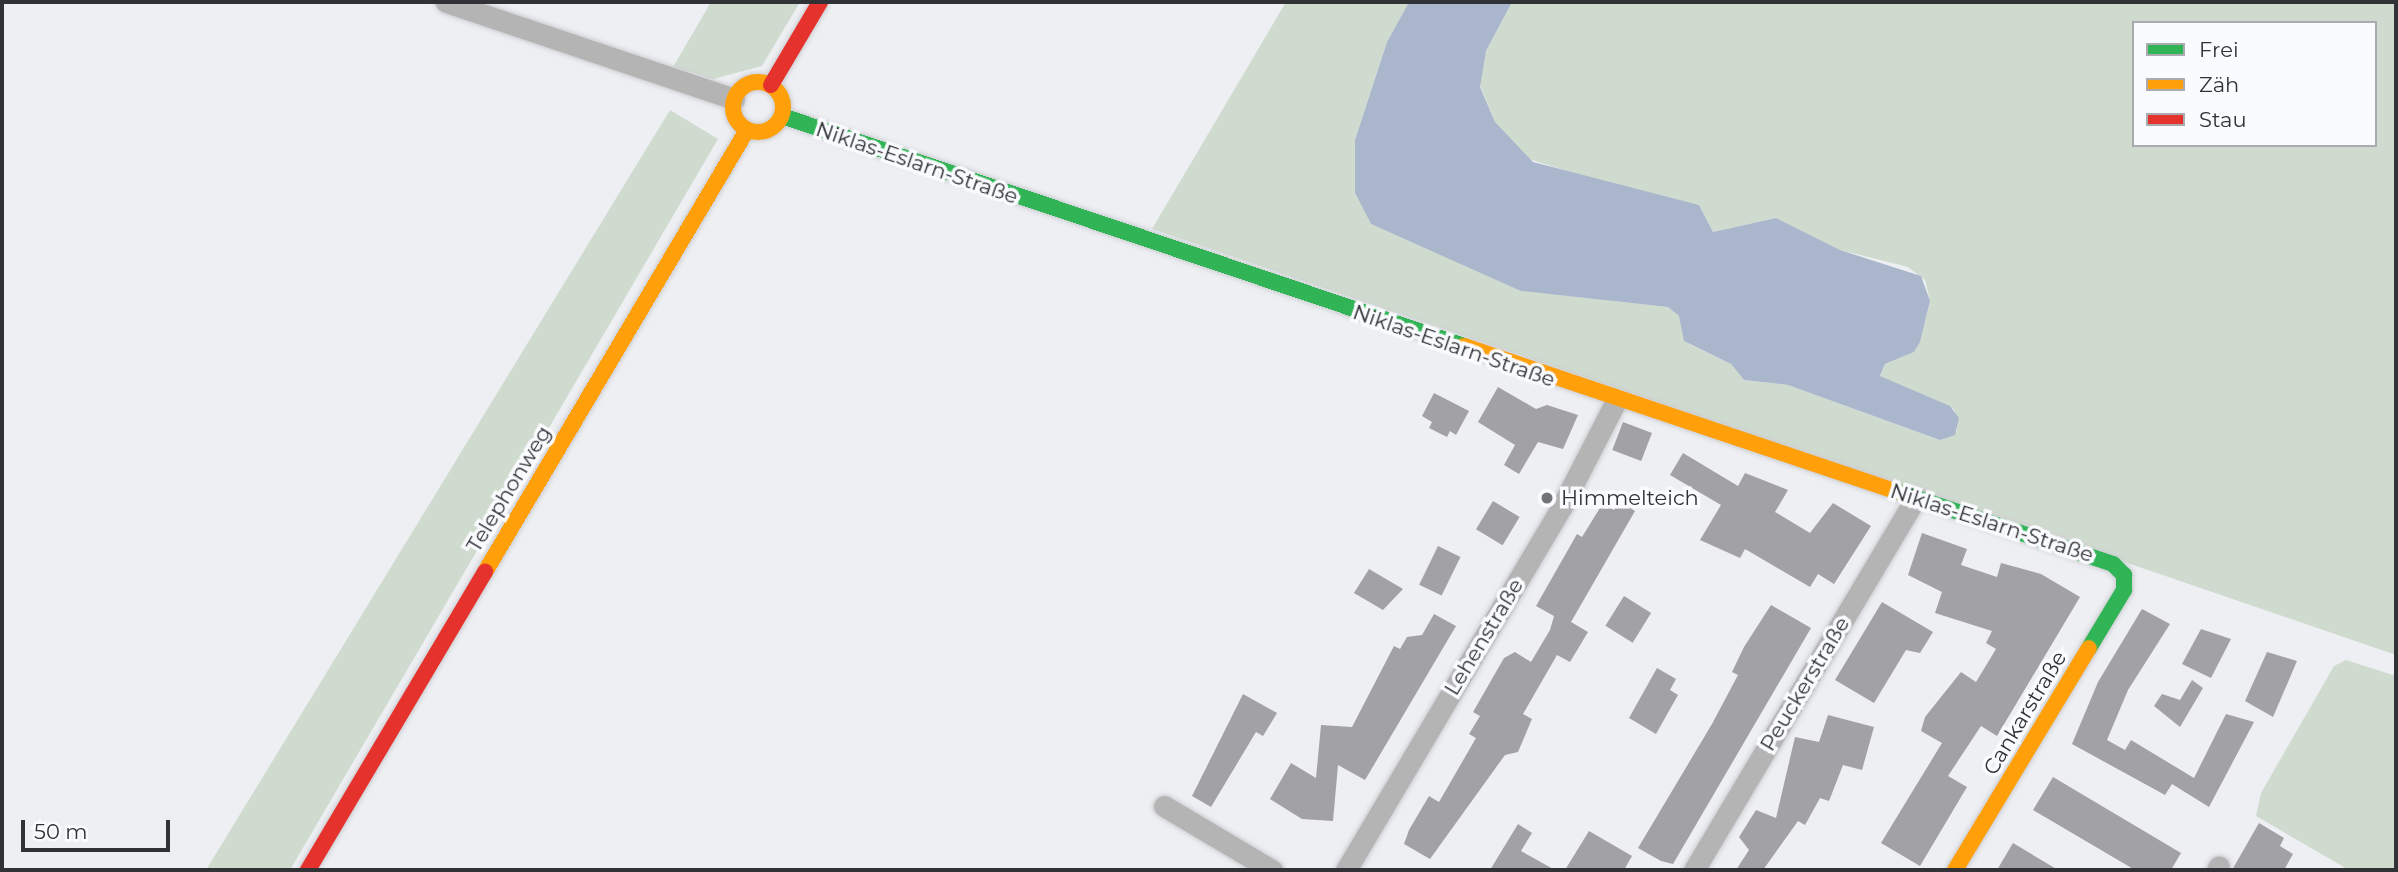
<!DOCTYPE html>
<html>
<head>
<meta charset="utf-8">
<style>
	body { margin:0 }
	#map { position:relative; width:2398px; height:872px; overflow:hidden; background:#edeff3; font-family:Montserrat,sans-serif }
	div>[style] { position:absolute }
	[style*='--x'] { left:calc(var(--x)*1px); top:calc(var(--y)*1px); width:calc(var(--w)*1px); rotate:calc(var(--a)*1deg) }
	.green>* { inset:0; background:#d0dbcf }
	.water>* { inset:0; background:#aab6cc }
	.building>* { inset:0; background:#a2a1a3; transform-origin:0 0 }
	.roads { filter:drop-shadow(0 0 2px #cccdd0) drop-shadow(0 0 2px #cccdd0) }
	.street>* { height:21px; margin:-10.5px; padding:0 10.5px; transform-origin:10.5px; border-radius:10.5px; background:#b4b4b5 }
	.fast>* { height:16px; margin:-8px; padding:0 8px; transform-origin:8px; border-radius:8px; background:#30b455 }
	.slow>* { height:16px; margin:-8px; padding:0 8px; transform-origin:8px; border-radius:8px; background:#ff9f0a }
	.slow>.ring { margin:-8px; padding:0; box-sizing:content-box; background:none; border:16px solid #ff9f0a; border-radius:50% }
	.jam>* { height:16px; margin:-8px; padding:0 8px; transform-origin:8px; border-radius:8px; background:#e5322d }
	.dots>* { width:19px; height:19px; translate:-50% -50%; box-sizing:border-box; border:4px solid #fafbfe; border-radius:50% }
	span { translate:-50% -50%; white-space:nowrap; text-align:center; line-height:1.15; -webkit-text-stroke:7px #fafbfe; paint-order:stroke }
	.street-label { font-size:21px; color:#313235 }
	.poi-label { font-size:21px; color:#313235 }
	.left { translate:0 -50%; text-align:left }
	.frame { position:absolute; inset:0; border:4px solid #313235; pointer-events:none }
	.legend { position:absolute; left:2132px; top:21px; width:245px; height:126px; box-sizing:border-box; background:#fafbfe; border:2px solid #aaabae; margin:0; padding:9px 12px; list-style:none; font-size:21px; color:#313235 }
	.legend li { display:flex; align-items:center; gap:14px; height:35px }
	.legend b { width:35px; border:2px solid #aaabae }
	.scale { position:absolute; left:21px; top:820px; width:149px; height:32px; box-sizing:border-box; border:4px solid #313235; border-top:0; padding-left:9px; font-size:21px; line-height:24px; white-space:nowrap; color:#313235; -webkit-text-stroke:5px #fafbfe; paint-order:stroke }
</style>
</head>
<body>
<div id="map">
	<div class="green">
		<i style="clip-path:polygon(711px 2px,800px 2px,762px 66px,713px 79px,673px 67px)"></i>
		<i style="clip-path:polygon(evenodd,1286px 2px,1409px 2px,1387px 42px,1355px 140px,1355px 193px,1371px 224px,1524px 291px,1668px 307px,1679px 316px,1689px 344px,1731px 364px,1744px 380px,1788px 385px,1940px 440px,1957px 431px,1954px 409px,1880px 377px,1885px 364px,1914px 352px,1920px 342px,1930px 301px,1925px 280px,1908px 267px,1840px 250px,1776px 218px,1713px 232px,1699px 205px,1642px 195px,1526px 158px,1495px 122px,1479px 83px,1486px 51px,1512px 2px,2396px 2px,2396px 655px,1152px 229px,1286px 2px,2134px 23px,2375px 23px,2375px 145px,2134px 145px,2134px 23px)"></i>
		<i style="clip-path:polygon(670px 110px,718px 139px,290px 870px,206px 870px)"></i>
		<i style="clip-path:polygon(2346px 660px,2396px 676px,2396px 870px,2349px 870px,2256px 816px,2261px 793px,2334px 666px)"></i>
	</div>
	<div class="water">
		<i style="clip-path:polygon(1409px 2px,1512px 2px,1486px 51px,1480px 87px,1495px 122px,1533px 162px,1699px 205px,1713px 232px,1776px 218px,1840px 250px,1921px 276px,1930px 301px,1920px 342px,1914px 352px,1885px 364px,1880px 376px,1950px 406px,1959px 418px,1955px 435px,1940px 440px,1788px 385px,1744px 380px,1731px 364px,1684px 341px,1679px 316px,1668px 307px,1521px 291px,1371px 224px,1355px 193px,1355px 140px,1387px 42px)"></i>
	</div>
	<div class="building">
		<i style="clip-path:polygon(1498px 387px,1536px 409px,1547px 405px,1578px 415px,1563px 449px,1538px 442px,1519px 474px,1504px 465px,1515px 445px,1478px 422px)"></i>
		<i style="clip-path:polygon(1434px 393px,1469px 411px,1456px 435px,1450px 431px,1447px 437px,1429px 428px,1432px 422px,1422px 416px)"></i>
		<i style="left:1623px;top:422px;width:31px;height:30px;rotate:21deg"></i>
		<i style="clip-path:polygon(1683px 453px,1738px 486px,1745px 473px,1788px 490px,1775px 512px,1810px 533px,1833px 503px,1871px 526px,1834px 584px,1818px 574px,1810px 587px,1745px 549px,1740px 558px,1700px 540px,1721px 505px,1670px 475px)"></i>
		<i style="left:1493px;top:501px;width:31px;height:33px;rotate:31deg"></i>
		<i style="clip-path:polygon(1619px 501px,1635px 511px,1571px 622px,1588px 632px,1570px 662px,1557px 655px,1523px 714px,1532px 719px,1518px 752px,1505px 755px,1430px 859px,1404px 844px,1409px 830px,1429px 796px,1439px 802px,1476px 738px,1469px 734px,1480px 716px,1473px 712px,1504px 658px,1515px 652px,1531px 662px,1550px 630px,1554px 616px,1536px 606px,1577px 534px,1582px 537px,1603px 503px,1614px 510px)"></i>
		<i style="clip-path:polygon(1922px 533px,1967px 549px,1961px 565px,1997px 577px,2001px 563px,2041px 574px,2080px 597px,1997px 736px,1981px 726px,1948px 776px,1967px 787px,1920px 866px,1881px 843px,1942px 743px,1921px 731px,1925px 717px,1961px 672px,1976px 682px,1996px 649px,1986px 643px,1992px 631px,1935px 613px,1942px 592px,1908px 575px)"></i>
		<i style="left:1438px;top:546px;width:25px;height:43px;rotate:26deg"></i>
		<i style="clip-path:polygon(1369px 569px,1403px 589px,1383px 610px,1354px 593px)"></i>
		<i style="left:1624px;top:596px;width:32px;height:35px;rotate:32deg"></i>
		<i style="clip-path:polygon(1882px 602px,1933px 632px,1920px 653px,1906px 650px,1874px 703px,1835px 680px)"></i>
		<i style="clip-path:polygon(1771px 605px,1811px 628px,1673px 864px,1661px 861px,1638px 848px,1712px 724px,1738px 675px,1732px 672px,1744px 647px)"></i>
		<i style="clip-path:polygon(2142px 609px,2170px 624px,2128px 690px,2107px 740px,2125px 750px,2131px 740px,2194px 778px,2226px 714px,2254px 722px,2209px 807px,2172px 784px,2165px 795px,2072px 744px,2098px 682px)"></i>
		<i style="clip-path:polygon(1434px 614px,1456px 626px,1365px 780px,1338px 765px,1333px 821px,1302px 819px,1270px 799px,1291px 763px,1316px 778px,1321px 725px,1352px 727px,1394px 646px,1400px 649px,1407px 637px,1422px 635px)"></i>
		<i style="clip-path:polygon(2201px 629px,2231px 639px,2211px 678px,2182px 664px)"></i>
		<i style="clip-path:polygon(2267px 652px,2297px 661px,2273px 717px,2245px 701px)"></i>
		<i style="clip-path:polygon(1657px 668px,1676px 679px,1670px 690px,1678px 695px,1656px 734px,1629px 718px)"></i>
		<i style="clip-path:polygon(2192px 680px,2203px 688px,2180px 727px,2154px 706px,2162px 694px,2180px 700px)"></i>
		<i style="clip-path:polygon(1243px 694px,1277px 713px,1263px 736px,1256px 732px,1211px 807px,1192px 796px)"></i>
		<i style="clip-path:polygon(1828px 715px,1874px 727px,1862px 770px,1843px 765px,1829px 801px,1820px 798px,1805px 825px,1798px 821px,1763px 870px,1736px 870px,1749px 850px,1739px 837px,1756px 810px,1776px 818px,1795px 737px,1819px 742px)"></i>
		<i style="clip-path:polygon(2053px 777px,2181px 853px,2171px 870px,2135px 870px,2033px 810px)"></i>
		<i style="clip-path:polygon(2259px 823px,2284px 838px,2280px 846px,2293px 854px,2284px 870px,2232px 870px)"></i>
		<i style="clip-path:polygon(1518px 824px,1532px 833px,1521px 851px,1555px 870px,1490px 870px)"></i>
		<i style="clip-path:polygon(1589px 831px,1632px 856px,1624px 870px,1565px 870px)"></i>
		<i style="clip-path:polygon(2013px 843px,2058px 870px,1997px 870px)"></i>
	</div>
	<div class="roads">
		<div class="street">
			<i style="--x:446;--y:2;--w:304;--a:18.6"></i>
			<i style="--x:1164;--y:806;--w:126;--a:30.7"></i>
			<i style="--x:1346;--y:870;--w:423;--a:-59.3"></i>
			<i style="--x:1562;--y:506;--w:118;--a:-62.8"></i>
			<i style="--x:1694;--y:870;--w:434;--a:-59.2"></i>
			<i style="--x:2217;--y:870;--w:4;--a:-63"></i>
		</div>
		<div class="fast">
			<i style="--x:782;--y:116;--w:720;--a:18.64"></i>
			<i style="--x:1896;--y:491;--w:229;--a:18.6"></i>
			<i style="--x:2113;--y:564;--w:16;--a:45"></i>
			<i style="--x:2124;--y:575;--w:15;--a:90"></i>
			<i style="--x:2124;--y:590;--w:68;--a:121.1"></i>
		</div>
		<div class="slow">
			<i class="ring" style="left:733px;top:82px;width:34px;height:34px"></i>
			<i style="--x:1464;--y:346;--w:456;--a:18.6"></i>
			<i style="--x:485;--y:572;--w:514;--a:-59.34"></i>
			<i style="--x:1955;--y:870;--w:259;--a:-58.9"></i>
		</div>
		<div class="jam">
			<i style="--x:771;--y:85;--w:96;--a:-59.4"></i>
			<i style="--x:308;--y:870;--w:347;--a:-59.3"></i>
		</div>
	</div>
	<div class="dots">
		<i style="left:1547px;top:498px;background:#737478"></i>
	</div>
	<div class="street-label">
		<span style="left:917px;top:163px;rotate:19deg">Niklas-Eslarn-Straße</span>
		<span style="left:1454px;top:346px;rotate:19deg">Niklas-Eslarn-Straße</span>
		<span style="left:509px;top:489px;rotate:-59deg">Telephonweg</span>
		<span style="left:1992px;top:523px;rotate:18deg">Niklas-Eslarn-Straße</span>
		<span style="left:1484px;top:637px;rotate:-59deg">Lehenstraße</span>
		<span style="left:1805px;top:684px;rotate:-59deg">Peuckerstraße</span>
		<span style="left:2025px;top:713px;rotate:-59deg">Cankarstraße</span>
	</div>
	<div class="poi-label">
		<span class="left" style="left:1561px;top:498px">Himmelteich</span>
	</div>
	<div class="frame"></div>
	<ul class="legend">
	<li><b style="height:9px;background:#30b455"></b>Frei</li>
	<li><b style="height:9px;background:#ff9f0a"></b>Zäh</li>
	<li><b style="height:9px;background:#e5322d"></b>Stau</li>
	</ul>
	<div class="scale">50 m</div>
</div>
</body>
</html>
